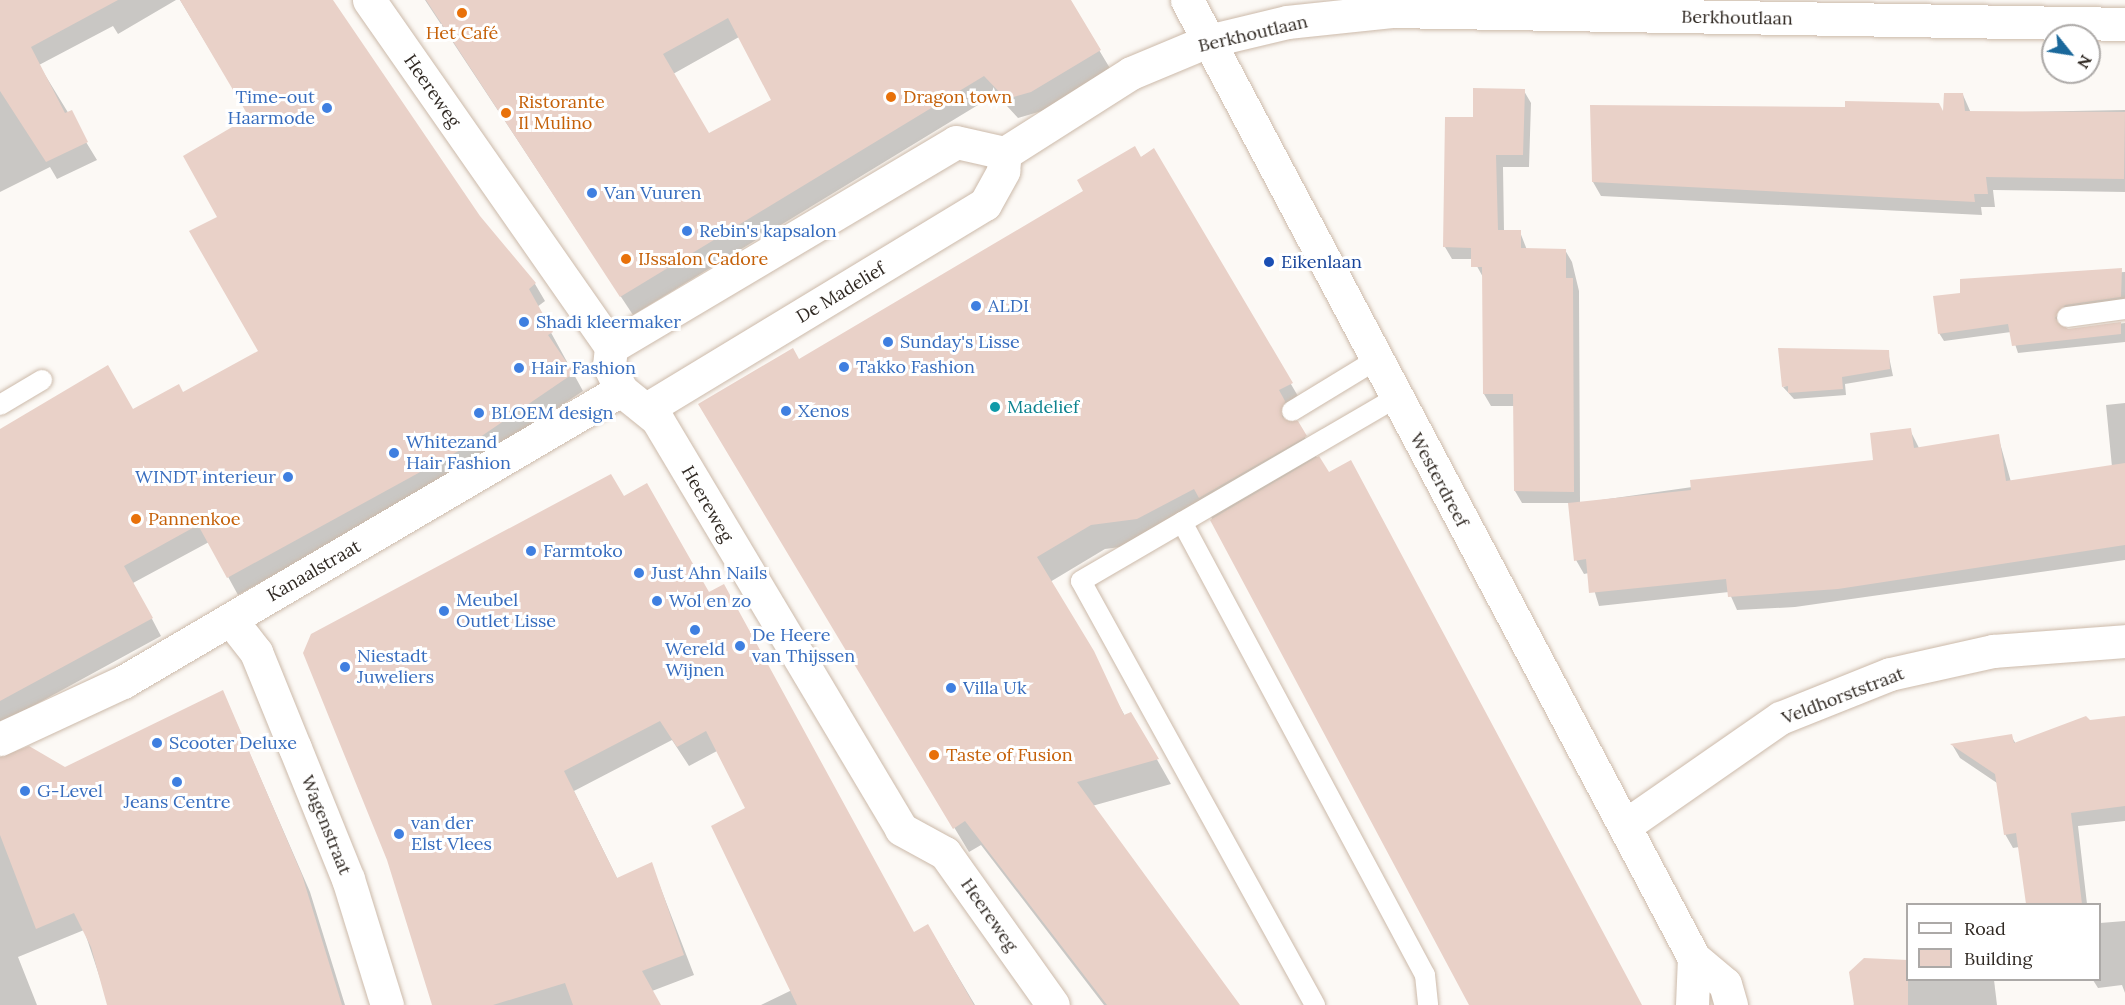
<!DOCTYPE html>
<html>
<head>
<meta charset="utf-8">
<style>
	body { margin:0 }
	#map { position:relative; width:2125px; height:1005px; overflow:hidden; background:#fcf9f5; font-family:Lora,serif }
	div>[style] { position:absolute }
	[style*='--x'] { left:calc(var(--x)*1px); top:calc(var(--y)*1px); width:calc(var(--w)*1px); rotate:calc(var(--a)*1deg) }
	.shadow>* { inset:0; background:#0003 }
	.building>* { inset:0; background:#e9d1c8 }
	.roads { filter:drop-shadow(0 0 2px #ccbaaa) drop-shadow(0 0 2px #ccbaaa) }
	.lane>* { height:20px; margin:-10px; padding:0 10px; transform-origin:10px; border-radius:10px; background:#fff }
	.street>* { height:33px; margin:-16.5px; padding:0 16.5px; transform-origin:16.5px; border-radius:16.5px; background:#fff }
	.secondary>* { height:33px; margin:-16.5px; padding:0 16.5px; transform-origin:16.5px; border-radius:16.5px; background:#fff }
	.dots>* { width:16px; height:16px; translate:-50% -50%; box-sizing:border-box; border:3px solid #fff; border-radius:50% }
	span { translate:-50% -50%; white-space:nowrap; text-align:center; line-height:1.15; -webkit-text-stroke:6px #fff; paint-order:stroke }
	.street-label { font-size:18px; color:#302923 }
	.food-label { font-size:18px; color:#c56008 }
	.left { translate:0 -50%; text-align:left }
	.shop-label { font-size:18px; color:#366cbe }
	.right { translate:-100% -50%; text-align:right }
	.transit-label { font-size:18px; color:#164399 }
	.culture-label { font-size:18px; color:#0d838f }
	.legend { position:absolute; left:1906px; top:903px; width:195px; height:78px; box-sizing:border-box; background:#fff; border:2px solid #aca9a7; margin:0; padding:8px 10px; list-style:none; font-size:18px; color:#302923 }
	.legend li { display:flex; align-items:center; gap:12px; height:30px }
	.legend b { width:30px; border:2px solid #aca9a7 }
	.north { position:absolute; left:2041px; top:24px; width:60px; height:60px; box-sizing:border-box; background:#fff; border:2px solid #aca9a7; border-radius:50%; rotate:120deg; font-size:16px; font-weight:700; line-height:24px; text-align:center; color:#302923 }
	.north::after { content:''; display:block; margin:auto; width:21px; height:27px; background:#1a689b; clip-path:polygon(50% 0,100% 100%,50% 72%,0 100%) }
</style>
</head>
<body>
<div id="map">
	<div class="shadow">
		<i style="clip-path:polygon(0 0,176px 0,118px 34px,113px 26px,39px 65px,97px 160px,57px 179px,50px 167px,0 192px)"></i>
		<i style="clip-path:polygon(180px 0,328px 0,479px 217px,535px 284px,545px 301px,537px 307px,583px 391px,473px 465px,238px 595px,209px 542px,133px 583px,161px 636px,0 724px,0 430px,132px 410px,182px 394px,260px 351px,219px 218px,251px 118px)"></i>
		<i style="clip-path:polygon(evenodd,425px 0,1069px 0,1111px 70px,1042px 111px,1018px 118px,996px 94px,633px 315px,425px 0,739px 37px,773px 101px,708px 135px,673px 74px,739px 37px)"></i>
		<i style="clip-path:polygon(1524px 91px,1531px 103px,1529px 167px,1503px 167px,1504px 231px,1520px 232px,1527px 250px,1565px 250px,1572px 262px,1579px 291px,1580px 503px,1875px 461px,1910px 430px,1919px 448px,1998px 436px,2011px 482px,2112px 467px,2106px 405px,2125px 403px,2125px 560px,1795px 607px,1737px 610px,1729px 592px,1599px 606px,1589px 573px,1584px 574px,1576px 560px,1569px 503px,1522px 503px,1515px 491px,1515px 406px,1491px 406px,1484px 394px,1484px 279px,1473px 259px,1452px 259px,1445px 247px,1475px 118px)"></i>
		<i style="clip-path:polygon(1963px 95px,1971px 113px,2125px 110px,2125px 192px,1993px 190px,1995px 207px,1981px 207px,1982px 215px,1601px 196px,1593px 182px,1944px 115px)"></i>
		<i style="clip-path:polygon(1153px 150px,1305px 408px,1292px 415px,1638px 1005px,1470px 1005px,1209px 513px,1151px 543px,1105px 549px,1050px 582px,1125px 716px,1131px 714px,1171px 784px,1092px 806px,1239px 1005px,1104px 1005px,981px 845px,969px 852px,714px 429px,799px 361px)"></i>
		<i style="clip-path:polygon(2125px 272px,2125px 305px,2060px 324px,2068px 330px,2125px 323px,2125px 342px,2018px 353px,2011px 332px,1944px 341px,1939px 333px,1961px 294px,1961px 280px)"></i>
		<i style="clip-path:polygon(1888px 352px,1893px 376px,1845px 384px,1846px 395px,1794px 399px,1783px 387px)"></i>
		<i style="clip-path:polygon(623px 498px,709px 594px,914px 934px,928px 926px,975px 1005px,761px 1005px,792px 990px,747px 808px,717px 751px,689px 766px,672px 740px,574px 791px,618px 880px,651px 863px,694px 975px,652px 991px,660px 1005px,434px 1005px)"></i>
		<i style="clip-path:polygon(223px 692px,310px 892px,345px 1005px,109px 1005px,84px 930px,18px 957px,37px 1005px,0 1005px,0 757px,65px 769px)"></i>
		<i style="clip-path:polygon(2125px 718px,2125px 821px,2078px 826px,2087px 904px,2028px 904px,2019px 847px,2013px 848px,2005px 834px,1997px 783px,1960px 758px,1953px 746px,2011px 736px,2016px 744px,2089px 722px)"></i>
		<i style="clip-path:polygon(2125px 921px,2125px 993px,2122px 985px,2098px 988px,2093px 980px,2100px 980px,2100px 923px)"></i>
		<i style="clip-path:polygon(1908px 980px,1994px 980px,1997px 1005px,1853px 1005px)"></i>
	</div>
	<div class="building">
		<i style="clip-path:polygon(0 0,118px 0,31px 47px,65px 113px,72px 110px,88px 142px,46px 162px,0 91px)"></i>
		<i style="clip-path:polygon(180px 0,333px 0,480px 216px,536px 283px,529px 289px,553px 332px,548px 335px,574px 373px,464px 448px,227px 578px,198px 525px,124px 566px,153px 618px,0 701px,0 429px,108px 365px,133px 409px,179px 384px,183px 392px,258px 351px,189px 231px,217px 217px,183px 156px,249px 117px)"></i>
		<i style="clip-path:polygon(evenodd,426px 0,1071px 0,1101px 50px,1031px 92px,1006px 99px,984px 76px,620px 297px,426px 0,728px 18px,771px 100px,709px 133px,663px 54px,728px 18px)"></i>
		<i style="clip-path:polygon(1473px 88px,1525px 89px,1523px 155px,1496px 155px,1498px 230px,1521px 230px,1521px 248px,1566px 249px,1566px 278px,1573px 278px,1574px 492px,1514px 491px,1513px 394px,1483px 394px,1482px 267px,1471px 267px,1471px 248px,1443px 247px,1445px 117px,1473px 117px)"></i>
		<i style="clip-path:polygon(1944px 93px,1963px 93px,1965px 111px,2125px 112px,2124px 179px,1986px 177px,1988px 194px,1974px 194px,1975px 202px,1592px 182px,1590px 105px,1845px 107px,1845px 101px,1939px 103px,1943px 111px)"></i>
		<i style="clip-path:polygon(1135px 146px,1141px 157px,1154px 148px,1293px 383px,1279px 390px,1285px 401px,1282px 417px,1298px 421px,1307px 436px,1199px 498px,1194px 489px,1137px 519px,1091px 525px,1037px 557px,1094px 651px,1124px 715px,1131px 712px,1159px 759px,1077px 782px,1240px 1005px,1107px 1005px,965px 821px,953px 829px,698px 404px,793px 348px,799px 359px,1083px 191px,1077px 180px)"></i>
		<i style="clip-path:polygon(2122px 268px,2121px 297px,2065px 305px,2055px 318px,2068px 329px,2121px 322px,2121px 334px,2012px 346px,2008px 324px,1938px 334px,1933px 296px,1960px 293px,1960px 279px)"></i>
		<i style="clip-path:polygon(1778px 348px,1889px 350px,1890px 369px,1842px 377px,1843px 389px,1788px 393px,1788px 386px,1782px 387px)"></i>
		<i style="clip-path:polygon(1911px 428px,1914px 448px,1999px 434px,2006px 481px,2125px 463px,2125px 545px,1838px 589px,1728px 597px,1726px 579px,1589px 593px,1586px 559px,1574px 561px,1568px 503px,1691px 490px,1690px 480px,1873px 460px,1870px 433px)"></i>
		<i style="clip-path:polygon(1319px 456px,1329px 472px,1351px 460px,1642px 1005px,1469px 1005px,1210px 520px)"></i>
		<i style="clip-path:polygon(611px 474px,624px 496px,647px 483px,709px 592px,724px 584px,914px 932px,928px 924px,974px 1005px,797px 1005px,711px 826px,745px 808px,706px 731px,677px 747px,660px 721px,564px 771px,617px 878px,652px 862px,684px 955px,642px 971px,661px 1005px,573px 1005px,565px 983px,493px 1005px,432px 1005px,387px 860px,303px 653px,311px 634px)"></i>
		<i style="clip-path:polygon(223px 690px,302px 875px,342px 1005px,107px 1005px,91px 947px,74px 913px,36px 929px,0 835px,0 757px,29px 746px,65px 767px)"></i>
		<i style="clip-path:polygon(2086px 716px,2090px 720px,2125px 716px,2125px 806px,2071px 813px,2082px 904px,2026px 904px,2016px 833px,2004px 835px,1995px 774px,1950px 744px,2012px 734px,2014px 743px)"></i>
		<i style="clip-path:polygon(1864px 958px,1908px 960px,1908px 1005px,1854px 1005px,1849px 972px)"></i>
	</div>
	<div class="roads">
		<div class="lane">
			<i style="--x:2067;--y:317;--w:59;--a:-7.9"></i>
			<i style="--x:0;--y:405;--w:49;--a:-30.8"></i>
			<i style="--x:1292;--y:411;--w:98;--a:-31.3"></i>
			<i style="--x:1182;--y:522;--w:514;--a:61.79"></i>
			<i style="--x:1425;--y:975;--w:30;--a:84"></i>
			<i style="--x:1315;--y:1005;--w:484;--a:-118.9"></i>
			<i style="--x:1081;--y:581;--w:363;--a:-30.2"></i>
		</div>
		<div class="street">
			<i style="--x:369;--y:0;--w:423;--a:55.1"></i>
			<i style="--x:611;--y:347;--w:18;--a:96"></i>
			<i style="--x:609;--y:365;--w:28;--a:64"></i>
			<i style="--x:621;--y:390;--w:46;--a:38.9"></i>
			<i style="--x:657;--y:419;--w:477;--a:59.2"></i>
			<i style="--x:901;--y:829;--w:50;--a:28.6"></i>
			<i style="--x:945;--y:853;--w:186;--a:54.6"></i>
			<i style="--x:611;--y:347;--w:401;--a:-30.7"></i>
			<i style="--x:956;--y:142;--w:50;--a:12.7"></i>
			<i style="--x:1005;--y:153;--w:149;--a:-32.4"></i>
			<i style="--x:1131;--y:73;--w:83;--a:-22.6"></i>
			<i style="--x:1208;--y:41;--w:81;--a:-13.5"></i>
			<i style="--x:1287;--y:22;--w:105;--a:-6"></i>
			<i style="--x:1391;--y:11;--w:734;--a:1.01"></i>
			<i style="--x:648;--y:408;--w:394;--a:-31.2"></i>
			<i style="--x:985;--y:204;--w:38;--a:-61"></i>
			<i style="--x:1003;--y:171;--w:18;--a:-84"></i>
			<i style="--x:231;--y:620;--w:41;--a:52"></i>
			<i style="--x:256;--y:652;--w:104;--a:67.9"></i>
			<i style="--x:295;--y:748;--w:141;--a:68"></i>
			<i style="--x:348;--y:879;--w:132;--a:72.8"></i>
			<i style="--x:0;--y:739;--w:136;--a:-24.9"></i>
			<i style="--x:123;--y:682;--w:577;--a:-30.39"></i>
			<i style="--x:1626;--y:825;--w:188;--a:-34.8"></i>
			<i style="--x:1780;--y:718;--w:118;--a:-21.8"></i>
			<i style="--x:1890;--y:674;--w:106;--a:-12.6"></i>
			<i style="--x:1993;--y:651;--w:132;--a:-4.3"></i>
		</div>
		<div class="secondary">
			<i style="--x:1187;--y:0;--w:1084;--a:62.11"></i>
			<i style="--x:1694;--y:958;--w:40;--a:40"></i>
			<i style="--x:1725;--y:984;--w:22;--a:74"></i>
			<i style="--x:1692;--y:1005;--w:47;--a:-87.6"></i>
		</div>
	</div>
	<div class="dots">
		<i style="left:462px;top:13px;background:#e8710a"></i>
		<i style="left:891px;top:97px;background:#e8710a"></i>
		<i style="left:327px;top:108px;background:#3f7fe0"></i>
		<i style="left:506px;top:113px;background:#e8710a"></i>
		<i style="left:592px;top:193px;background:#3f7fe0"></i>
		<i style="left:687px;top:231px;background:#3f7fe0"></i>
		<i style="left:626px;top:259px;background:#e8710a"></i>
		<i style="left:1269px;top:262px;background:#1a4fb4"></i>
		<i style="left:976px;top:306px;background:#3f7fe0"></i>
		<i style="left:524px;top:322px;background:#3f7fe0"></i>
		<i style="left:888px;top:342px;background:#3f7fe0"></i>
		<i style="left:844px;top:367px;background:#3f7fe0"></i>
		<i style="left:519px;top:368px;background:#3f7fe0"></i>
		<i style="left:995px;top:407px;background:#0f9aa8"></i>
		<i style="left:786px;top:411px;background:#3f7fe0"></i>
		<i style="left:479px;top:413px;background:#3f7fe0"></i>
		<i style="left:394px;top:453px;background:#3f7fe0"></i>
		<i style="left:288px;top:477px;background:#3f7fe0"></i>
		<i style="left:136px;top:519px;background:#e8710a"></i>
		<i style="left:531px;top:551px;background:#3f7fe0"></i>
		<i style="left:639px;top:573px;background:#3f7fe0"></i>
		<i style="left:657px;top:601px;background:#3f7fe0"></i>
		<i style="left:444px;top:611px;background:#3f7fe0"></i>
		<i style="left:695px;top:630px;background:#3f7fe0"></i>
		<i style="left:740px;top:646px;background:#3f7fe0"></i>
		<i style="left:345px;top:667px;background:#3f7fe0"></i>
		<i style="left:951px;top:688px;background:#3f7fe0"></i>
		<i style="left:157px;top:743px;background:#3f7fe0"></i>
		<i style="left:934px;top:755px;background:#e8710a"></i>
		<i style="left:177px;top:782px;background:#3f7fe0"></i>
		<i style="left:25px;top:791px;background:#3f7fe0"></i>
		<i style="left:399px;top:834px;background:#3f7fe0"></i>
	</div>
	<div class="street-label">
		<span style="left:1737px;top:18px;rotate:1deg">Berkhoutlaan</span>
		<span style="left:1253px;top:34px;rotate:-13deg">Berkhoutlaan</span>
		<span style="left:432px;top:91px;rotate:55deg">Heereweg</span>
		<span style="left:841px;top:293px;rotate:-31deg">De Madelief</span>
		<span style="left:1439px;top:480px;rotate:62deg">Westerdreef</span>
		<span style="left:707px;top:504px;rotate:60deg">Heereweg</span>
		<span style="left:314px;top:571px;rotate:-30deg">Kanaalstraat</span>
		<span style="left:1843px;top:696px;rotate:-21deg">Veldhorststraat</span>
		<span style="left:326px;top:825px;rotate:68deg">Wagenstraat</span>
		<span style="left:989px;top:915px;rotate:55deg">Heereweg</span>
	</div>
	<div class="food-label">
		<span style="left:462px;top:33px">Het Café</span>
		<span class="left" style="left:903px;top:97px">Dragon town</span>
		<span class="left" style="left:518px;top:113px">Ristorante<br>Il Mulino</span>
		<span class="left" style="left:638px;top:259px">IJssalon Cadore</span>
		<span class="left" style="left:148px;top:519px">Pannenkoe</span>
		<span class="left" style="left:946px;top:755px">Taste of Fusion</span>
	</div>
	<div class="shop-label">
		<span class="right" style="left:315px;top:108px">Time-out<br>Haarmode</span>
		<span class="left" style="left:604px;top:193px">Van Vuuren</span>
		<span class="left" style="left:699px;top:231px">Rebin's kapsalon</span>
		<span class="left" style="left:988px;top:306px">ALDI</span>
		<span class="left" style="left:536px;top:322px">Shadi kleermaker</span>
		<span class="left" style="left:900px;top:342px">Sunday's Lisse</span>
		<span class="left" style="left:856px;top:367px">Takko Fashion</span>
		<span class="left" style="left:531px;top:368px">Hair Fashion</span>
		<span class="left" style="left:798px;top:411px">Xenos</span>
		<span class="left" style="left:491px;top:413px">BLOEM design</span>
		<span class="left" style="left:406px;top:453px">Whitezand<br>Hair Fashion</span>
		<span class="right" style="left:276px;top:477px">WINDT interieur</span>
		<span class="left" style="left:543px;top:551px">Farmtoko</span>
		<span class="left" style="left:651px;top:573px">Just Ahn Nails</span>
		<span class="left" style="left:456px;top:611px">Meubel<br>Outlet Lisse</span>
		<span class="left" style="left:669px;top:601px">Wol en zo</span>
		<span class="left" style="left:752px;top:646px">De Heere<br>van Thijssen</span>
		<span style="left:695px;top:660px">Wereld<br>Wijnen</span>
		<span class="left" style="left:357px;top:667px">Niestadt<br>Juweliers</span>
		<span class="left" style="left:963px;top:688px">Villa Uk</span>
		<span class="left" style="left:169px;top:743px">Scooter Deluxe</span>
		<span class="left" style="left:37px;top:791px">G-Level</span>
		<span style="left:177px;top:802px">Jeans Centre</span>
		<span class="left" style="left:411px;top:834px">van der<br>Elst Vlees</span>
	</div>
	<div class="transit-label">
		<span class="left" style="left:1281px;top:262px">Eikenlaan</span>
	</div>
	<div class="culture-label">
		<span class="left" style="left:1007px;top:407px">Madelief</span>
	</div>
	<ul class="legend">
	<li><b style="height:8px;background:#fff"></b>Road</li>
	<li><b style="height:16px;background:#e9d1c8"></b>Building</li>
	</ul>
	<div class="north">N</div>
</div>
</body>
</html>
